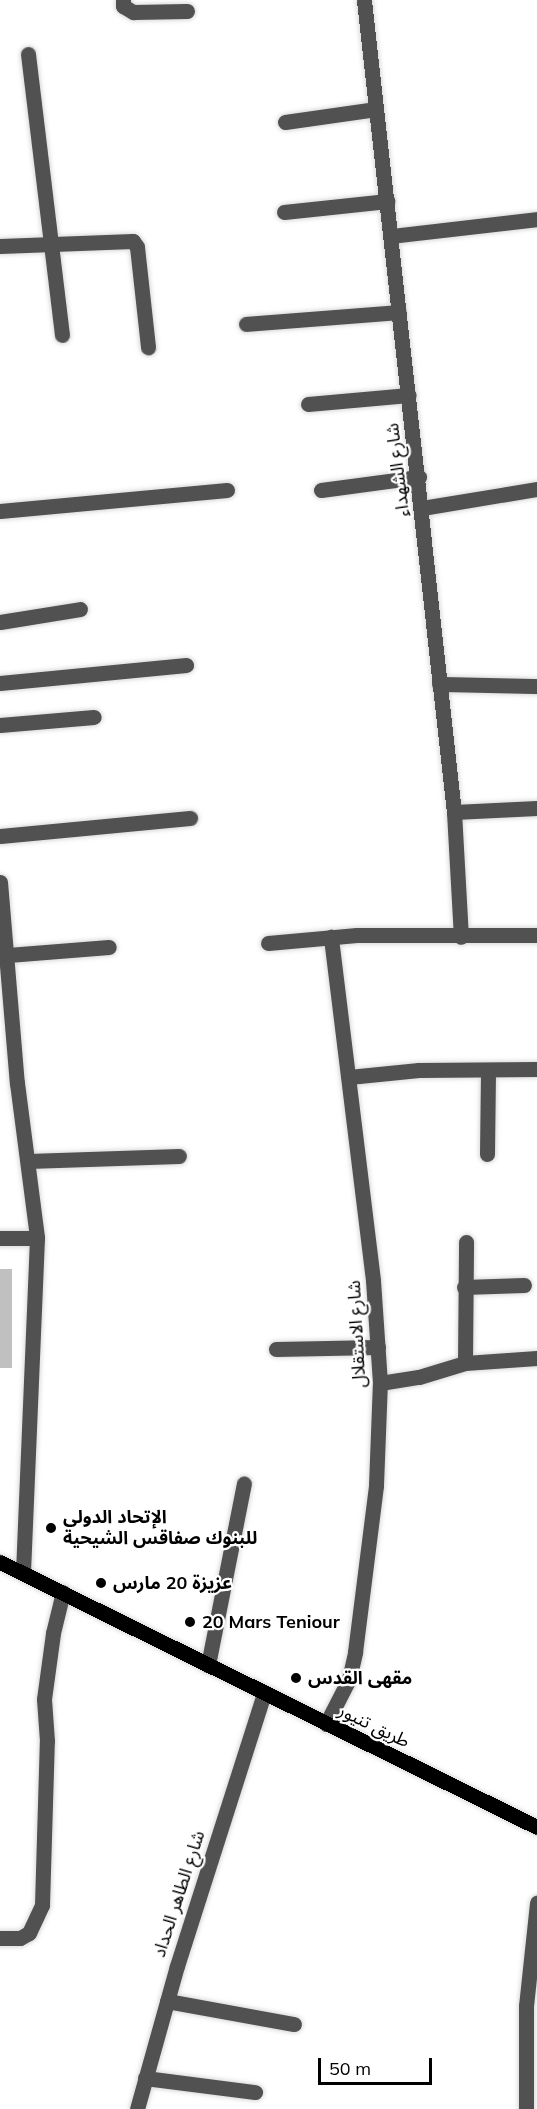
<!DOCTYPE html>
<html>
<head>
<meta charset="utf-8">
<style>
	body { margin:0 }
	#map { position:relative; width:537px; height:2109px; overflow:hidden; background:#fff; font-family:Mulish,"Noto Sans Arabic",sans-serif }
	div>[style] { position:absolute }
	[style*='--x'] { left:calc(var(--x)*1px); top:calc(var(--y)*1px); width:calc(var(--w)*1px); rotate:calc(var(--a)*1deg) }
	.building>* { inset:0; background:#c0c0c0; transform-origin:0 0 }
	.roads { filter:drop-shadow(0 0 2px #dbdbdb) drop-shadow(0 0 2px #dbdbdb) }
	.minor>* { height:15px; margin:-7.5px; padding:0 7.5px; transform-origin:7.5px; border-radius:7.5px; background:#515151 }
	.major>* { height:15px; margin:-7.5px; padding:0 7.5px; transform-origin:7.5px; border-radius:7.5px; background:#000 }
	.dots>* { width:16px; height:16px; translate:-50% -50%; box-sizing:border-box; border:3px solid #fff; border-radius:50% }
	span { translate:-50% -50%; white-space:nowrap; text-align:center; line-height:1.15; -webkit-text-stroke:4.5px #fff; paint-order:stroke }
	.street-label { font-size:18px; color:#000 }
	.poi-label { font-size:18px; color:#000; font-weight:700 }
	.left { translate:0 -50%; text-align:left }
	.scale { position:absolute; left:318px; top:2058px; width:114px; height:27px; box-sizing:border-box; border:3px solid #000; border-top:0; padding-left:8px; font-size:18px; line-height:21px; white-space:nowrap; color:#000; -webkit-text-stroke:4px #fff; paint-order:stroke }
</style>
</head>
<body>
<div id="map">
	<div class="building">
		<i style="left:0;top:1269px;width:12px;height:99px"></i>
	</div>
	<div class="roads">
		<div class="minor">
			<i style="--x:123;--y:0;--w:6;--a:90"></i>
			<i style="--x:123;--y:6;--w:12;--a:31"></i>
			<i style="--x:133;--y:12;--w:54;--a:-1.1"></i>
			<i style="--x:364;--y:0;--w:817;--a:83.68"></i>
			<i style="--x:454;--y:812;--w:125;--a:86.8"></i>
			<i style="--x:28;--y:54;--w:283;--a:83.1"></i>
			<i style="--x:285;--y:122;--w:92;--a:-8.1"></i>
			<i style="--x:284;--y:212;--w:104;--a:-6.1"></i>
			<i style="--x:391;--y:236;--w:147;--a:-6.6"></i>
			<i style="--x:0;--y:246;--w:133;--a:-2.2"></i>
			<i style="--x:133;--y:241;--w:7;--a:56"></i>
			<i style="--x:137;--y:247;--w:101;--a:83.7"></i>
			<i style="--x:246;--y:324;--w:153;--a:-4.5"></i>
			<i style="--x:308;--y:404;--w:101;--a:-5.1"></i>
			<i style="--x:321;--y:490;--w:99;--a:-7.6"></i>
			<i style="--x:422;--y:508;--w:117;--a:-9.4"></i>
			<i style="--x:0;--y:511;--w:228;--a:-5.3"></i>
			<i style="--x:0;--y:622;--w:81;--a:-9.2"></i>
			<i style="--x:0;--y:683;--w:187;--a:-5.5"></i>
			<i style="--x:439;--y:684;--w:98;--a:1.2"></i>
			<i style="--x:0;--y:725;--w:94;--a:-4.9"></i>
			<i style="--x:454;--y:812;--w:83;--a:-2.8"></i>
			<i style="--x:0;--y:836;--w:191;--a:-5.4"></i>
			<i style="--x:0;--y:882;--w:202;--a:85.2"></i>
			<i style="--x:17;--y:1083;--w:156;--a:82.6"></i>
			<i style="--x:37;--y:1238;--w:334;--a:92.4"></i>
			<i style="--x:268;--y:943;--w:89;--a:-5.1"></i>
			<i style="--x:357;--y:935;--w:180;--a:0"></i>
			<i style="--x:8;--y:955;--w:101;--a:-4.5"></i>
			<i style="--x:349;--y:1077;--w:70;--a:-5.7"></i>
			<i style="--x:419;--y:1070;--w:118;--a:-0.5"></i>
			<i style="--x:487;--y:1154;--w:84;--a:-89.3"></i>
			<i style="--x:28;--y:1161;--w:151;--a:-1.9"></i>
			<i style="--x:0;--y:1238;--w:37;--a:0"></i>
			<i style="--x:464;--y:1287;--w:60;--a:-1.9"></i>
			<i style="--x:276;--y:1349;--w:102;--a:-1.1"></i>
			<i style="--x:465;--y:1363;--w:121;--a:-89.5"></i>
			<i style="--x:380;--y:1383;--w:39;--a:-9"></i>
			<i style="--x:419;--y:1377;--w:48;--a:-16.9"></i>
			<i style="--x:465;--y:1363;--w:72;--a:-4"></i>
			<i style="--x:208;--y:1665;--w:185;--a:-78.8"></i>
			<i style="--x:326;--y:1724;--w:51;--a:-62.9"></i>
			<i style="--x:349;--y:1679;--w:28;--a:-77"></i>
			<i style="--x:355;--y:1652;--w:168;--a:-82.8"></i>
			<i style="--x:376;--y:1485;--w:102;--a:-87.8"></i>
			<i style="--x:380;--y:1383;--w:103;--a:-93.9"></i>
			<i style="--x:373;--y:1280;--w:346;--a:-97"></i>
			<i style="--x:0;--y:1938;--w:20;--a:0"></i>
			<i style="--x:20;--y:1938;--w:10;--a:-29"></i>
			<i style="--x:29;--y:1933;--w:31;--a:-65"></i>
			<i style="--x:42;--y:1905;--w:164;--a:-88.3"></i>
			<i style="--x:47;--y:1741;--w:42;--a:-94.1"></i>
			<i style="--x:44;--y:1699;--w:67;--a:-82.2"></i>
			<i style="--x:53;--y:1633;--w:42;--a:-76.3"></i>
			<i style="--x:167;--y:2001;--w:129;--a:10.3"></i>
			<i style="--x:145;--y:2078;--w:111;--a:7.3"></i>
			<i style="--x:137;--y:2109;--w:148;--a:-74.4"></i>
			<i style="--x:177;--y:1966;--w:287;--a:-72.3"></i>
			<i style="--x:526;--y:2109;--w:103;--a:-90"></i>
			<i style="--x:526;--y:2006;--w:104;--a:-83.9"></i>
		</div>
		<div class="major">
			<i style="--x:0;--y:1562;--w:599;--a:26.27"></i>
		</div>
	</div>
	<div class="dots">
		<i style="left:51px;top:1528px;background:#000"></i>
		<i style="left:101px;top:1583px;background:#000"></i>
		<i style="left:190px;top:1622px;background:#000"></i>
		<i style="left:296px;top:1678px;background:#000"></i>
	</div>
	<div class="street-label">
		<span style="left:398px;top:470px;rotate:-97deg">شارع الشهداء</span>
		<span style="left:357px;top:1334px;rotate:-93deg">شارع الاستقلال</span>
		<span style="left:374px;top:1726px;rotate:26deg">طريق تنيور</span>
		<span style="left:179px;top:1894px;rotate:-72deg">شارع الطاهر الحداد</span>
	</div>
	<div class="poi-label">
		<span class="left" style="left:63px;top:1528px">الإتحاد الدولي<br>للبنوك صفاقس الشيحية</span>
		<span class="left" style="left:113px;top:1583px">عزيزة 20 مارس</span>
		<span class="left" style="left:202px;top:1622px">20 Mars Teniour</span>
		<span class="left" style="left:308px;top:1678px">مقهى القدس</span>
	</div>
	<div class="scale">50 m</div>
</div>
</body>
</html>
